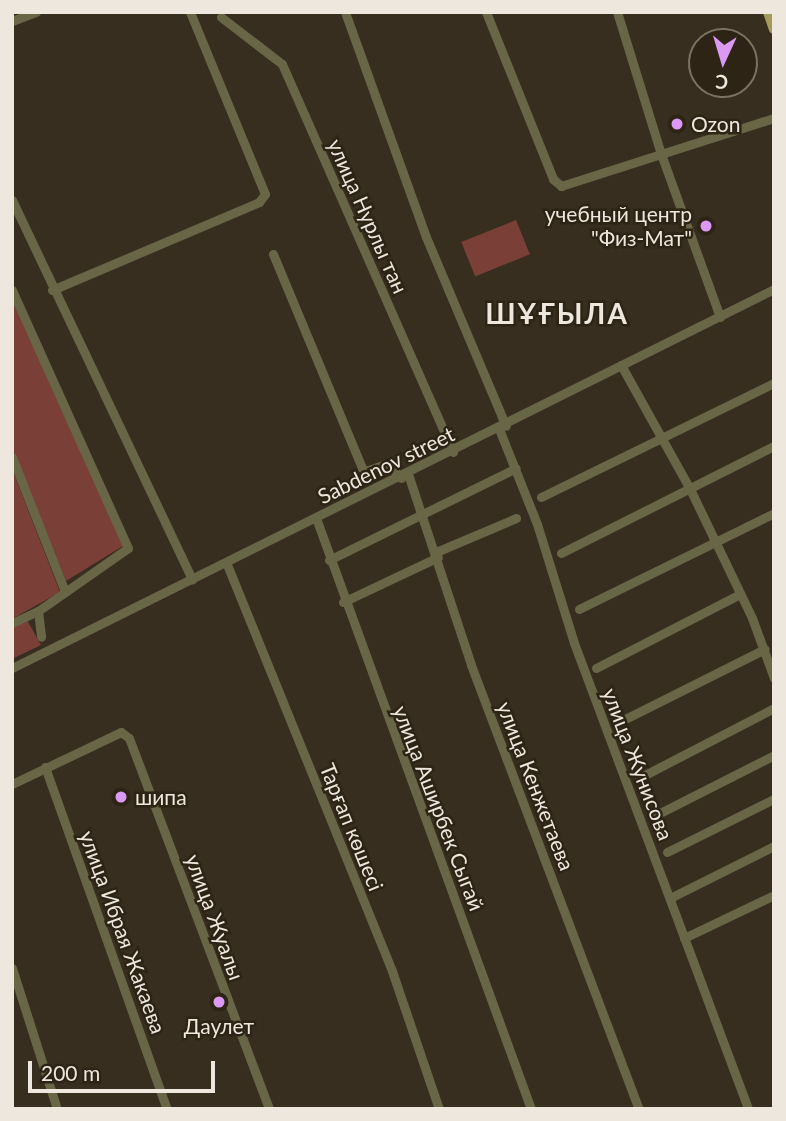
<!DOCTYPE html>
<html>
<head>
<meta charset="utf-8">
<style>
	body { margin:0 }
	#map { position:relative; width:786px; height:1121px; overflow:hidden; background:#372e1f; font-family:Lato,sans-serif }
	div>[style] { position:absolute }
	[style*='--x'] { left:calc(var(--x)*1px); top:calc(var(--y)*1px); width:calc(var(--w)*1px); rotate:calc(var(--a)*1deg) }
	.green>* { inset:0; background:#7a3f36; transform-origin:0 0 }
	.minor>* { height:9px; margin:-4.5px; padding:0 4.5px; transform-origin:4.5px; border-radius:4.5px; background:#696647 }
	.major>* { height:10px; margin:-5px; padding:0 5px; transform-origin:5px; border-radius:5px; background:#a29b5a }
	.dots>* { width:19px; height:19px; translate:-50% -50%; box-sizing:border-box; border:4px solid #2d2415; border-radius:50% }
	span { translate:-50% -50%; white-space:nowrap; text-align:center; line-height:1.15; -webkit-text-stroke:5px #2d2415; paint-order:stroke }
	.poi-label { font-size:21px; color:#ede7de }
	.left { translate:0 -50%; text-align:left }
	.right { translate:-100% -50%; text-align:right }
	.street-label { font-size:21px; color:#ede7de }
	.district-label { font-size:28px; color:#ede7de; font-weight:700; letter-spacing:2px }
	.frame { position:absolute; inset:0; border:14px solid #ede7de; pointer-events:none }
	.north { position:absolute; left:688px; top:28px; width:70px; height:70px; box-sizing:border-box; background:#2d2415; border:2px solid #7a7265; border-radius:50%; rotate:184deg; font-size:19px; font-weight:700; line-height:28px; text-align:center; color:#ede7de }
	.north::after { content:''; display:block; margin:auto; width:24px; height:32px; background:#dc99f4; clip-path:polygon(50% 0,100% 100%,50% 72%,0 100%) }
	.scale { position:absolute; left:28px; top:1061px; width:187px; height:32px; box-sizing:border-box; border:4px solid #ede7de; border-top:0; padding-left:9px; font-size:21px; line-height:24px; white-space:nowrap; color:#ede7de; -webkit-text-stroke:5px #2d2415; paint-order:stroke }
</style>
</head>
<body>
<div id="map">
	<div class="green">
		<i style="left:516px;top:220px;width:37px;height:59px;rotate:68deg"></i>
		<i style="clip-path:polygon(12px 299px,123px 546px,66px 581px,12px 447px)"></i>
		<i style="clip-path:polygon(12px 469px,60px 592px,12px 619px)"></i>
		<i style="clip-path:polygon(27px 620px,41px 645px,12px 659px,12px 626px)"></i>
	</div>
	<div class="minor">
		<i style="--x:345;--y:12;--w:239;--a:70.2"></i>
		<i style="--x:426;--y:237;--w:205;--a:67.1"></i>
		<i style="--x:486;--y:12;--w:180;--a:68.1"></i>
		<i style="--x:553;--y:179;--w:11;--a:41"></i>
		<i style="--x:561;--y:186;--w:105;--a:-17.7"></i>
		<i style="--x:661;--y:154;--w:149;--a:-107.2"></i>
		<i style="--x:221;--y:17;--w:77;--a:37.6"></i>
		<i style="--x:282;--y:64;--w:424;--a:66.2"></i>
		<i style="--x:12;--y:21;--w:26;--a:-21"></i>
		<i style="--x:12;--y:200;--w:420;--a:64.6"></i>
		<i style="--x:273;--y:254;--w:232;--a:67.4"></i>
		<i style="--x:362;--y:468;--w:5;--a:37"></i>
		<i style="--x:366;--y:471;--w:23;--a:-20"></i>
		<i style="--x:388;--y:463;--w:20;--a:49"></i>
		<i style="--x:12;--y:290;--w:283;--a:65.8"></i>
		<i style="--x:128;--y:548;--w:110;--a:145"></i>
		<i style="--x:52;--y:290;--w:225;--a:-23"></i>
		<i style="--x:259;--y:202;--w:10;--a:-53"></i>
		<i style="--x:265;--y:194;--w:197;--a:-112.4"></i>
		<i style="--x:720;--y:317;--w:173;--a:-109.9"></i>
		<i style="--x:661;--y:154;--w:119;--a:-17.7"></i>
		<i style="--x:621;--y:365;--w:142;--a:60.9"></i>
		<i style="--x:690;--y:489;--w:143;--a:64.3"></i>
		<i style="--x:752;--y:618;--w:64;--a:69.9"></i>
		<i style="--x:499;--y:429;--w:102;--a:68.2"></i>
		<i style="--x:537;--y:524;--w:125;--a:72.7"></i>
		<i style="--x:574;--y:643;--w:497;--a:69.5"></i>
		<i style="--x:12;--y:457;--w:142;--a:68.5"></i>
		<i style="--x:408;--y:474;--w:201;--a:71.7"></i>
		<i style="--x:471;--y:665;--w:475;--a:69.3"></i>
		<i style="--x:541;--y:497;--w:259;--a:-26.1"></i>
		<i style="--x:316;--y:518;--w:629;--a:70.01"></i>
		<i style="--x:436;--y:552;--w:87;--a:-23"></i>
		<i style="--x:561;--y:553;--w:238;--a:-26.7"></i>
		<i style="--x:329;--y:560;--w:208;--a:-26.2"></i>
		<i style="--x:226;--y:562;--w:441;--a:67.9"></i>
		<i style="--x:392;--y:971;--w:146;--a:71.2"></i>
		<i style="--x:343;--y:602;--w:105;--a:-25.3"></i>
		<i style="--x:579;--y:609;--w:217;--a:-26.2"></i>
		<i style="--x:12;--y:623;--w:29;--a:-25"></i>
		<i style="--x:38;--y:611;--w:26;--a:83"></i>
		<i style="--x:12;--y:668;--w:851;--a:-26.44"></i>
		<i style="--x:596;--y:668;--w:162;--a:-27.2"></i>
		<i style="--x:617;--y:723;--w:165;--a:-26.6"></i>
		<i style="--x:45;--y:767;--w:363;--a:70.4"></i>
		<i style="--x:639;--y:778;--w:152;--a:-27.4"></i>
		<i style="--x:12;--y:784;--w:121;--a:-25.5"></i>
		<i style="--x:121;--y:732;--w:10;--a:37"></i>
		<i style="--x:129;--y:738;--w:397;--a:69.3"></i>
		<i style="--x:654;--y:816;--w:135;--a:-26.9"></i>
		<i style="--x:667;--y:852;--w:119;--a:-26.4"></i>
		<i style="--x:670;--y:898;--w:116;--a:-26.6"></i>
		<i style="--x:684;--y:938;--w:100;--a:-25.5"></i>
		<i style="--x:12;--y:968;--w:148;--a:72.3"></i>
	</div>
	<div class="major">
		<i style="--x:768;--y:12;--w:18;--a:71"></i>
	</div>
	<div class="dots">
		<i style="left:677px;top:124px;background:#dc99f4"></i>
		<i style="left:706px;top:226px;background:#dc99f4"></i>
		<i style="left:121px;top:797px;background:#dc99f4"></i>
		<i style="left:219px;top:1002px;background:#dc99f4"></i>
	</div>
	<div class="poi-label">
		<span class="left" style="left:691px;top:124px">Ozon</span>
		<span class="right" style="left:692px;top:226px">учебный центр<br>"Физ-Мат"</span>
		<span class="left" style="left:135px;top:797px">шипа</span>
		<span style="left:219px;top:1026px">Даулет</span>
	</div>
	<div class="street-label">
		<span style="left:368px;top:216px;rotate:66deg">улица Нурлы тан</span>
		<span style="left:386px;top:465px;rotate:-26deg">Sabdenov street</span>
		<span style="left:638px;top:764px;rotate:69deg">улица Жунисова</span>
		<span style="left:536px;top:786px;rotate:69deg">улица Кенжетаева</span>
		<span style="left:439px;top:808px;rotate:69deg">улица Аширбек Сыгай</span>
		<span style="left:352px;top:827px;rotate:68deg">Тарғап көшесі</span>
		<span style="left:215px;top:917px;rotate:70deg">улица Жуалы</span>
		<span style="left:123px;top:932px;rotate:70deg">улица Ибрая Жакаева</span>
	</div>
	<div class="district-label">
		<span style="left:557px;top:313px">ШҰҒЫЛА</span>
	</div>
	<div class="frame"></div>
	<div class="north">С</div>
	<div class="scale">200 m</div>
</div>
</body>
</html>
